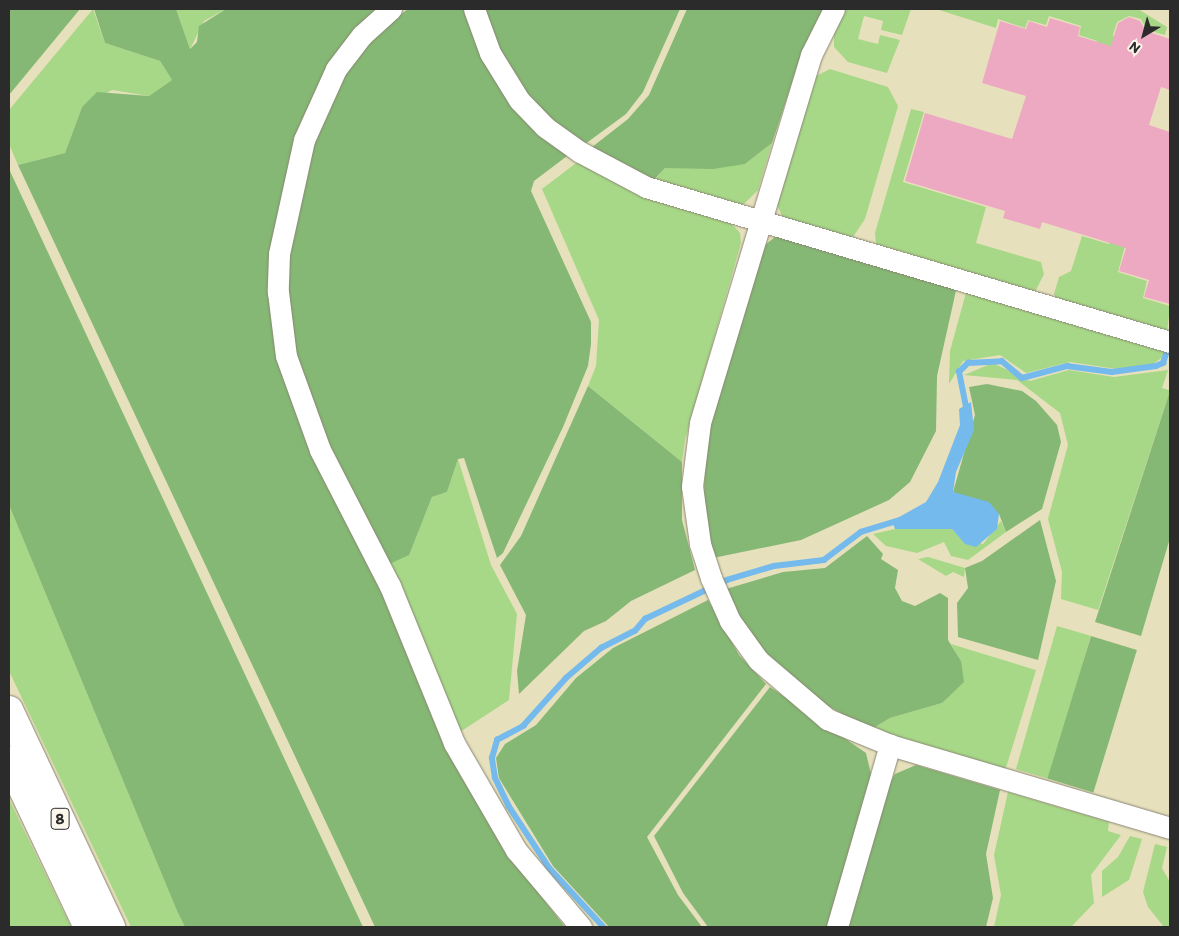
<!DOCTYPE html>
<html>
<head>
<meta charset="utf-8">
<style>
	body { margin:0 }
	#map { position:relative; width:1179px; height:936px; overflow:hidden; background:#e7e0bc; font-family:Itim,sans-serif }
	div>[style] { position:absolute }
	[style*='--x'] { left:calc(var(--x)*1px); top:calc(var(--y)*1px); width:calc(var(--w)*1px); rotate:calc(var(--a)*1deg) }
	.green>* { inset:0; background:#a7d887; transform-origin:0 0 }
	.forest>* { inset:0; background:#85b874; transform-origin:0 0 }
	.water>* { inset:0; background:#75baec }
	.stream>* { height:5.5px; margin:-2.75px; padding:0 2.75px; transform-origin:2.75px; border-radius:2.75px; background:#75baec }
	.building>* { inset:0; background:#eea9c2 }
	.roads { filter:drop-shadow(0 0 1px #898674) drop-shadow(0 0 1px #898674) }
	.minor>* { height:21px; margin:-10.5px; padding:0 10.5px; transform-origin:10.5px; border-radius:10.5px; background:#fff }
	.highway>* { height:28px; margin:-14px; padding:0 14px; transform-origin:14px; border-radius:14px; background:#fff }
	span { translate:-50% -50%; white-space:nowrap; text-align:center; line-height:1.15; -webkit-text-stroke:4px #fbf7ec; paint-order:stroke }
	.shield-label span { padding:1px 4px; background:#fbf7ec; border:1px solid; border-radius:4px; -webkit-text-stroke-width:0 }
	.shield-label { font-size:16px; color:#2b2b2b; font-weight:700 }
	.frame { position:absolute; inset:0; border:10px solid #2b2b2b; pointer-events:none }
	.north { position:absolute; left:1119px; top:10px; width:50px; height:50px; -webkit-text-stroke:4px #fbf7ec; paint-order:stroke; rotate:217deg; font-size:14px; font-weight:700; line-height:20px; text-align:center; color:#2b2b2b }
	.north::after { content:''; display:block; margin:auto; width:18px; height:22px; background:#2b2b2b; clip-path:polygon(50% 0,100% 100%,50% 72%,0 100%) }
</style>
</head>
<body>
<div id="map">
	<div class="green">
		<i style="clip-path:polygon(93px 9px,105px 43px,160px 61px,172px 80px,149px 96px,112px 90px,82px 107px,65px 153px,18px 165px,9px 144px,9px 110px)"></i>
		<i style="clip-path:polygon(176px 9px,226px 9px,204px 21px,190px 49px)"></i>
		<i style="clip-path:polygon(844px 9px,911px 9px,902px 35px,881px 30px,883px 21px,864px 16px,858px 39px,878px 44px,880px 35px,900px 40px,887px 73px,848px 62px,834px 47px,834px 29px)"></i>
		<i style="clip-path:polygon(936px 9px,1138px 9px,1167px 27px,1165px 35px,1147px 30px,1141px 19px,1129px 16px,1117px 22px,1113px 35px,1119px 46px,1095px 49px,1097px 41px,1079px 35px,1081px 26px,1049px 16px,1046px 25px,1028px 20px,1025px 28px,998px 19px,996px 28px)"></i>
		<i style="clip-path:polygon(830px 69px,888px 87px,898px 106px,865px 219px,853px 237px,785px 222px,776px 203px,808px 90px,816px 76px)"></i>
		<i style="clip-path:polygon(911px 109px,924px 112px,903px 182px,986px 207px,976px 243px,1041px 262px,1044px 274px,1035px 292px,876px 244px,875px 233px)"></i>
		<i style="clip-path:polygon(772px 143px,758px 190px,744px 204px,734px 206px,652px 183px,665px 168px,745px 164px)"></i>
		<i style="clip-path:polygon(580px 160px,726px 217px,740px 233px,741px 243px,685px 440px,682px 462px,588px 386px,596px 366px,599px 320px,542px 189px)"></i>
		<i style="clip-path:polygon(1114px 227px,1129px 231px,1118px 272px,1147px 281px,1143px 298px,1170px 306px,1167px 333px,1057px 300px,1054px 294px,1059px 277px,1071px 271px,1082px 236px,1109px 244px)"></i>
		<i style="clip-path:polygon(967px 289px,1164px 348px,1164px 356px,1152px 365px,1116px 369px,1070px 362px,1026px 373px,1000px 355px,963px 361px,949px 384px,950px 351px)"></i>
		<i style="clip-path:polygon(993px 363px,1030px 381px,1069px 370px,1114px 377px,1168px 370px,1162px 388px,1169px 390px,1170px 385px,1170px 391px,1098px 610px,1061px 599px,1062px 572px,1048px 519px,1068px 445px,1060px 413px,1017px 380px,964px 375px)"></i>
		<i style="clip-path:polygon(458px 459px,491px 565px,517px 614px,509px 700px,460px 732px,387px 565px,424px 517px,432px 497px,447px 492px)"></i>
		<i style="clip-path:polygon(9px 505px,177px 911px,185px 927px,131px 927px,9px 671px)"></i>
		<i style="clip-path:polygon(1001px 521px,1006px 532px,968px 560px,951px 556px,944px 542px,917px 553px,886px 546px,873px 534px,895px 529px,952px 529px,960px 538px,983px 544px)"></i>
		<i style="clip-path:polygon(928px 557px,965px 568px,964px 577px,953px 572px,946px 576px,918px 559px)"></i>
		<i style="left:1057px;top:626px;width:35px;height:149px;rotate:16deg"></i>
		<i style="clip-path:polygon(951px 644px,1036px 670px,1005px 771px,870px 730px,890px 718px,942px 703px,961px 661px)"></i>
		<i style="clip-path:polygon(1008px 792px,1109px 822px,1108px 831px,1121px 835px,1091px 875px,1094px 903px,1071px 927px,994px 927px,1001px 895px,994px 855px)"></i>
		<i style="clip-path:polygon(9px 799px,20px 822px,71px 927px,9px 927px)"></i>
		<i style="clip-path:polygon(1130px 836px,1142px 839px,1129px 880px,1102px 897px,1102px 871px,1118px 857px)"></i>
		<i style="clip-path:polygon(1155px 844px,1167px 847px,1162px 868px,1170px 882px,1170px 927px,1164px 927px,1148px 907px,1143px 892px)"></i>
	</div>
	<div class="forest">
		<i style="clip-path:polygon(9px 9px,80px 9px,9px 95px)"></i>
		<i style="clip-path:polygon(94px 9px,176px 9px,190px 49px,197px 42px,199px 26px,226px 9px,378px 9px,295px 141px,271px 250px,272px 293px,381px 591px,506px 851px,565px 927px,375px 927px,18px 165px,65px 153px,82px 107px,97px 92px,149px 96px,172px 80px,160px 61px,105px 43px)"></i>
		<i style="clip-path:polygon(408px 9px,463px 9px,571px 153px,534px 181px,531px 191px,591px 322px,591px 344px,588px 366px,563px 427px,503px 553px,497px 558px,464px 458px,458px 459px,447px 492px,432px 497px,409px 555px,387px 565px,324px 445px,298px 376px,287px 297px,288px 252px,312px 149px,343px 72px,372px 35px)"></i>
		<i style="clip-path:polygon(482px 9px,680px 9px,643px 92px,626px 114px,581px 147px,548px 125px,495px 51px)"></i>
		<i style="clip-path:polygon(687px 9px,824px 9px,802px 52px,772px 143px,745px 164px,713px 169px,665px 168px,651px 183px,587px 151px,628px 119px,649px 95px)"></i>
		<i style="clip-path:polygon(9px 169px,363px 927px,185px 927px,177px 911px,9px 505px)"></i>
		<i style="clip-path:polygon(787px 235px,957px 286px,937px 376px,936px 431px,910px 482px,889px 500px,801px 540px,713px 558px,704px 503px,705px 436px,759px 250px,775px 237px)"></i>
		<i style="clip-path:polygon(987px 384px,1022px 391px,1036px 401px,1057px 425px,1061px 442px,1042px 509px,1006px 532px,999px 514px,953px 492px,975px 415px,969px 387px)"></i>
		<i style="clip-path:polygon(588px 386px,682px 462px,682px 520px,695px 570px,631px 601px,606px 621px,584px 631px,519px 694px,517px 671px,526px 615px,500px 565px,521px 536px)"></i>
		<i style="clip-path:polygon(1170px 391px,1170px 538px,1141px 636px,1095px 622px)"></i>
		<i style="clip-path:polygon(1040px 520px,1056px 581px,1038px 660px,958px 637px,957px 603px,968px 588px,965px 568px,982px 561px)"></i>
		<i style="clip-path:polygon(867px 536px,883px 554px,881px 559px,898px 570px,895px 588px,902px 601px,915px 606px,940px 593px,948px 598px,948px 640px,961px 661px,964px 682px,942px 703px,890px 718px,870px 730px,804px 692px,746px 635px,726px 589px,783px 572px,825px 568px)"></i>
		<i style="clip-path:polygon(708px 600px,739px 655px,766px 684px,647px 837px,678px 895px,702px 927px,609px 927px,553px 866px,499px 778px,496px 758px,505px 744px,536px 725px,576px 678px,613px 648px)"></i>
		<i style="left:1091px;top:636px;width:48px;height:149px;rotate:17deg"></i>
		<i style="clip-path:polygon(770px 687px,866px 753px,872px 778px,827px 927px,708px 927px,683px 893px,654px 836px)"></i>
		<i style="clip-path:polygon(916px 765px,1000px 790px,986px 854px,993px 898px,986px 927px,845px 927px,887px 787px,895px 774px)"></i>
	</div>
	<div class="water">
		<i style="clip-path:polygon(971px 402px,974px 430px,956px 472px,953px 492px,989px 502px,999px 514px,997px 529px,976px 547px,965px 544px,952px 529px,895px 529px,892px 521px,926px 502px,938px 482px,960px 425px,959px 409px)"></i>
	</div>
	<div class="stream">
		<i style="--x:967;--y:412;--w:41;--a:-101.3"></i>
		<i style="--x:959;--y:372;--w:13;--a:-45"></i>
		<i style="--x:968;--y:363;--w:34;--a:-3"></i>
		<i style="--x:1002;--y:361;--w:26;--a:40"></i>
		<i style="--x:1022;--y:378;--w:47;--a:-14.9"></i>
		<i style="--x:1067;--y:366;--w:45;--a:7.6"></i>
		<i style="--x:1112;--y:372;--w:44;--a:-7.8"></i>
		<i style="--x:1156;--y:366;--w:8;--a:-23"></i>
		<i style="--x:1163;--y:363;--w:18;--a:-71"></i>
		<i style="--x:603;--y:927;--w:80;--a:-132.5"></i>
		<i style="--x:549;--y:868;--w:73;--a:-123.3"></i>
		<i style="--x:509;--y:807;--w:32;--a:-116"></i>
		<i style="--x:495;--y:778;--w:20;--a:-99"></i>
		<i style="--x:492;--y:758;--w:19;--a:-74"></i>
		<i style="--x:497;--y:740;--w:30;--a:-28"></i>
		<i style="--x:523;--y:726;--w:64;--a:-48.1"></i>
		<i style="--x:566;--y:678;--w:46;--a:-40.6"></i>
		<i style="--x:601;--y:648;--w:38;--a:-27"></i>
		<i style="--x:635;--y:631;--w:16;--a:-50"></i>
		<i style="--x:645;--y:619;--w:91;--a:-25.4"></i>
		<i style="--x:727;--y:580;--w:49;--a:-16.6"></i>
		<i style="--x:774;--y:566;--w:50;--a:-6.8"></i>
		<i style="--x:824;--y:560;--w:46;--a:-37.1"></i>
		<i style="--x:861;--y:532;--w:39;--a:-17"></i>
	</div>
	<div class="building">
		<i style="clip-path:polygon(1129px 17px,1140px 21px,1146px 31px,1170px 39px,1170px 90px,1161px 87px,1149px 125px,1170px 132px,1170px 304px,1144px 297px,1149px 280px,1119px 271px,1126px 248px,1042px 222px,1040px 229px,1003px 218px,1005px 211px,905px 181px,925px 113px,1012px 139px,1026px 96px,982px 83px,1000px 21px,1026px 29px,1029px 21px,1047px 27px,1050px 18px,1080px 27px,1078px 36px,1111px 46px,1118px 23px)"></i>
	</div>
	<div class="roads">
		<div class="minor">
			<i style="--x:391;--y:9;--w:39;--a:138"></i>
			<i style="--x:362;--y:35;--w:43;--a:127.4"></i>
			<i style="--x:336;--y:69;--w:78;--a:114.3"></i>
			<i style="--x:304;--y:140;--w:117;--a:102.4"></i>
			<i style="--x:279;--y:254;--w:38;--a:92"></i>
			<i style="--x:278;--y:292;--w:64;--a:82.9"></i>
			<i style="--x:286;--y:356;--w:100;--a:70.1"></i>
			<i style="--x:320;--y:450;--w:153;--a:62.8"></i>
			<i style="--x:390;--y:586;--w:170;--a:67.8"></i>
			<i style="--x:454;--y:743;--w:124;--a:59.9"></i>
			<i style="--x:516;--y:850;--w:101;--a:49.8"></i>
			<i style="--x:474;--y:9;--w:47;--a:70"></i>
			<i style="--x:490;--y:53;--w:55;--a:58.3"></i>
			<i style="--x:519;--y:100;--w:37;--a:46"></i>
			<i style="--x:545;--y:127;--w:43;--a:35.5"></i>
			<i style="--x:580;--y:152;--w:75;--a:27.9"></i>
			<i style="--x:646;--y:187;--w:546;--a:16.48"></i>
			<i style="--x:834;--y:9;--w:51;--a:116.6"></i>
			<i style="--x:811;--y:55;--w:384;--a:106.8"></i>
			<i style="--x:700;--y:423;--w:64;--a:97.2"></i>
			<i style="--x:692;--y:486;--w:59;--a:82.1"></i>
			<i style="--x:700;--y:544;--w:36;--a:72"></i>
			<i style="--x:711;--y:578;--w:47;--a:66.2"></i>
			<i style="--x:730;--y:621;--w:48;--a:54.3"></i>
			<i style="--x:758;--y:660;--w:91;--a:40.5"></i>
			<i style="--x:827;--y:719;--w:68;--a:22.4"></i>
			<i style="--x:890;--y:745;--w:292;--a:16.5"></i>
			<i style="--x:837;--y:927;--w:190;--a:-73.8"></i>
		</div>
		<div class="highway">
			<i style="--x:9;--y:710;--w:240;--a:64.8"></i>
			<i style="--x:9;--y:760;--w:185;--a:64.7"></i>
		</div>
	</div>
	<div class="shield-label">
		<span style="left:60px;top:819px">8</span>
	</div>
	<div class="frame"></div>
	<div class="north">N</div>
</div>
</body>
</html>
